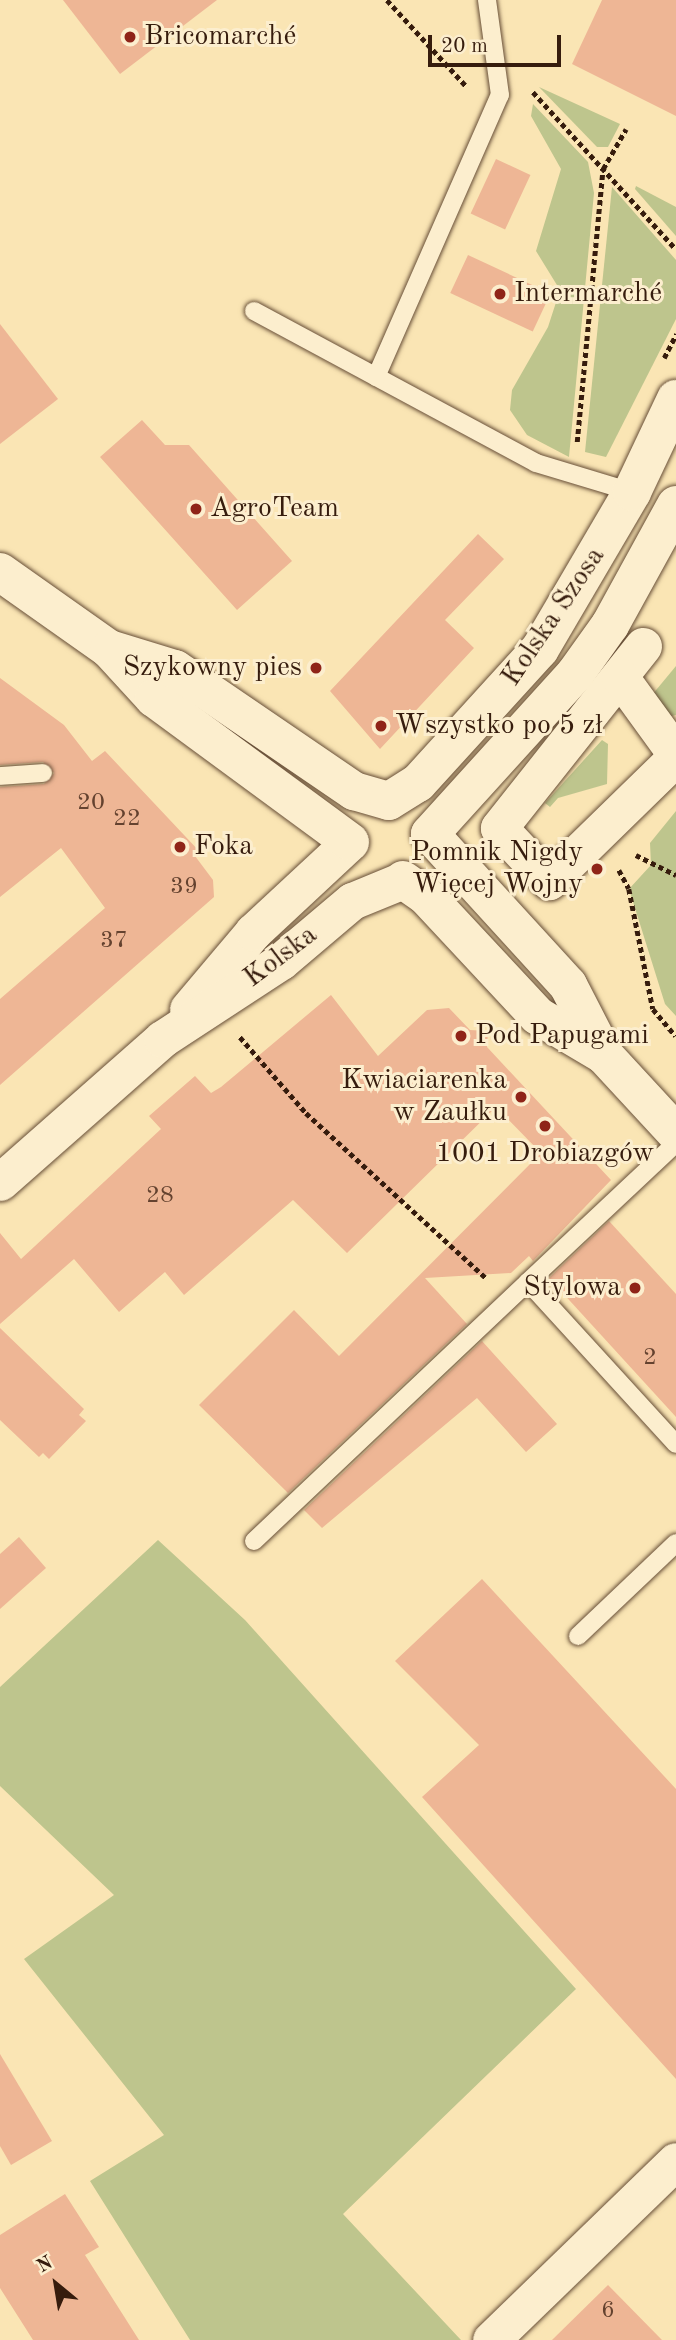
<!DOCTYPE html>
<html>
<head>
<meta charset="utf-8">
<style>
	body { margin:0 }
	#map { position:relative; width:676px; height:2340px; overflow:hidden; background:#fae5b4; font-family:"Old Standard TT",serif }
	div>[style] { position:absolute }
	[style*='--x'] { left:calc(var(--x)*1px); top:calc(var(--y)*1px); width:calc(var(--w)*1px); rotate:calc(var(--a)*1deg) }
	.green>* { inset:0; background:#bec58d }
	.building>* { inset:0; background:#eeb695; transform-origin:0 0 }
	.path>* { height:4.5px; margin-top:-2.25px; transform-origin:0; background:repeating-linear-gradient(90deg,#361c0d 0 5px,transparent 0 8.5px) }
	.roads { filter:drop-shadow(0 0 2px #674e37) drop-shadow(0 0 2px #674e37) }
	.lane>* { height:18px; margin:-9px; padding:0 9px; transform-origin:9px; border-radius:9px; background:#fceece }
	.street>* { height:37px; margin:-18.5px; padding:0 18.5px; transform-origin:18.5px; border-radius:18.5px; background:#fceece }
	.secondary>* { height:38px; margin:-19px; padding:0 19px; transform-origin:19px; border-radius:19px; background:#fceece }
	.dots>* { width:19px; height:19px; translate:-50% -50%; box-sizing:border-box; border:4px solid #fceece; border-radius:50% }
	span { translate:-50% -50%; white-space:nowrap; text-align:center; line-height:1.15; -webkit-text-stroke:6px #fceece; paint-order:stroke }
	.number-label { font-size:24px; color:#64422f }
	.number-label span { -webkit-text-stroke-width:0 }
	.poi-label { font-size:28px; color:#361c0d }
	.left { translate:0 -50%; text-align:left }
	.right { translate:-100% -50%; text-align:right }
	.street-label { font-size:28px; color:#361c0d }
	.north { position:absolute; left:21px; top:2249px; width:70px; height:70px; -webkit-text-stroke:5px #fceece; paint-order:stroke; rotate:330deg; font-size:19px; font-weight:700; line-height:28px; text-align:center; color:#361c0d }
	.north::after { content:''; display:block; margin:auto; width:24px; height:32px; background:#361c0d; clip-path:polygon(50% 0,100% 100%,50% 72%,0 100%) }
	.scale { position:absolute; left:428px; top:35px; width:133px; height:32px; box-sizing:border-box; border:4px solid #361c0d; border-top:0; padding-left:9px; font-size:21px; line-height:24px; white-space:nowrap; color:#361c0d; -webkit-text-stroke:5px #fceece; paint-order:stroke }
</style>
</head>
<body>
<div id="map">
	<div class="green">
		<i style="clip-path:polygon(539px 87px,620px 124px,608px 147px,597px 147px)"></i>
		<i style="clip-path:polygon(533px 104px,588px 162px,594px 193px,569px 457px,527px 435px,510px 410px,512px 390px,548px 327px,560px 290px,536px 251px,561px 169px,531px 116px)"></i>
		<i style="clip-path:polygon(636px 186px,676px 207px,676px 236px,635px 189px)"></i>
		<i style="clip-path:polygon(612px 187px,676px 260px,676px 319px,606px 457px,585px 452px)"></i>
		<i style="clip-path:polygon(676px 666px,676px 715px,657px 719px,647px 701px)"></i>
		<i style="clip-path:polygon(602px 740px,608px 744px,607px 784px,558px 798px,550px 807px,545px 803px)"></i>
		<i style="clip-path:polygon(676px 811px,676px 1016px,665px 1004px,629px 889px,651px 865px,650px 843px)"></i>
		<i style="clip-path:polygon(158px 1540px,245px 1620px,576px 1989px,343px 2214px,461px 2340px,190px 2340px,90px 2181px,164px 2135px,24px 1959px,114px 1895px,0 1786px,0 1687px)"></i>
	</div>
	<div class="building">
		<i style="clip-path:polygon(63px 0,217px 0,120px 74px)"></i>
		<i style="clip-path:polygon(602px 0,676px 0,676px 116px,572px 64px)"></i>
		<i style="left:496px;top:159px;width:38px;height:60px;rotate:25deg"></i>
		<i style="left:468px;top:255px;width:91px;height:42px;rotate:25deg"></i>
		<i style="clip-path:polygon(0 324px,58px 399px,0 444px)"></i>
		<i style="clip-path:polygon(142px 420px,165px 445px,189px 445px,292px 561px,237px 610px,100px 457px)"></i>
		<i style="clip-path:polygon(478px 534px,504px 559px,445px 620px,474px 648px,380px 749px,330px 691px)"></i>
		<i style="clip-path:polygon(0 678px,64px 725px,92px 761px,105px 751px,200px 852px,195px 856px,213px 880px,214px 897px,0 1085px,0 999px,105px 908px,61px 848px,0 897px,0 787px,44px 784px,54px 773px,43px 762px,0 765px)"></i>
		<i style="clip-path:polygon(331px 995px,378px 1056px,427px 1010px,449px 1008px,470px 1030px,488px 1031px,487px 1047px,611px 1180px,533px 1261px,529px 1256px,511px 1273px,425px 1278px,467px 1324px,288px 1493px,199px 1405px,294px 1310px,339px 1356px,541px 1153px,496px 1107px,347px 1253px,293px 1200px,184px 1295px,165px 1272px,119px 1312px,74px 1259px,0 1324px,0 1233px,21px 1259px,161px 1129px,149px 1116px,195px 1076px,211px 1093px,221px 1087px)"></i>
		<i style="clip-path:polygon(609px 1221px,676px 1294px,676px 1417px,549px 1278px)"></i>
		<i style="clip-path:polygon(0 1328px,84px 1409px,79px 1415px,86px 1421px,49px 1459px,43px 1453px,39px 1457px,0 1420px)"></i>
		<i style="clip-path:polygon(482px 1341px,557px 1424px,526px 1452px,477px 1398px,322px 1528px,304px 1510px)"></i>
		<i style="clip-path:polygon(19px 1537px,46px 1568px,0 1609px,0 1554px)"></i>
		<i style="clip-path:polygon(482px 1579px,676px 1789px,676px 2079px,422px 1797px,479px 1745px,395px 1661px)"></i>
		<i style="clip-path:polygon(0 2054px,52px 2141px,11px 2165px,0 2146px)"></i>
		<i style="clip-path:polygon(65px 2194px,99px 2247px,85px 2255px,139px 2340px,33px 2340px,0 2288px,0 2235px)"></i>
		<i style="clip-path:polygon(608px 2285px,662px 2340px,552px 2340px)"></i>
	</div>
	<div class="path">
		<i style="--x:387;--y:0;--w:117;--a:47.4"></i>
		<i style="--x:533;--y:92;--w:212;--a:47.7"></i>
		<i style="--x:664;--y:358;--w:27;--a:-63"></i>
		<i style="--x:577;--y:442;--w:274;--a:-84.6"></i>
		<i style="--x:603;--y:169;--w:46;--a:-60.1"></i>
		<i style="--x:636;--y:855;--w:45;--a:26.6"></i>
		<i style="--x:619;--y:870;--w:21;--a:62"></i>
		<i style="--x:629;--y:889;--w:122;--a:78.7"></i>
		<i style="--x:653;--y:1009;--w:35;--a:50"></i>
		<i style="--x:240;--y:1037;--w:101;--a:49"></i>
		<i style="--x:306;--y:1113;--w:244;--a:42.5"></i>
	</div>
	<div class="roads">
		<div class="lane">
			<i style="--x:254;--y:311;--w:320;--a:28.3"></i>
			<i style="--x:536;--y:463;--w:100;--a:16.8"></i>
			<i style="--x:376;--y:377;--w:308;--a:-66.3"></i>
			<i style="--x:500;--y:95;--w:96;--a:-97.8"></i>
			<i style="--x:0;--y:776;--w:43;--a:-4"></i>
			<i style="--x:528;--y:1282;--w:203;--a:-43.2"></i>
			<i style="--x:254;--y:1541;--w:377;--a:-43.4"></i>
			<i style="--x:528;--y:1282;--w:219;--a:47.6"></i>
			<i style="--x:578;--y:1636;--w:135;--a:-43.5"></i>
		</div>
		<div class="street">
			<i style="--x:643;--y:646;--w:232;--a:128.4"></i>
			<i style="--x:499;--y:828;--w:73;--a:46.7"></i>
			<i style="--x:549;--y:881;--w:177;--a:-44.3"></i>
			<i style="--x:620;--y:677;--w:95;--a:54"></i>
			<i style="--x:188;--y:1009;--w:101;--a:-49.8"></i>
			<i style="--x:253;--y:932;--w:132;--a:-42.9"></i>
			<i style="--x:0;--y:1182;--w:216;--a:-41.4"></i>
			<i style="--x:162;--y:1039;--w:142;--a:-33.2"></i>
			<i style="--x:281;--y:961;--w:93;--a:-40.2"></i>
			<i style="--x:352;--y:901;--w:55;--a:-22.4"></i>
			<i style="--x:491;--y:2340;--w:257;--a:-44.1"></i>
		</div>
		<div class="secondary">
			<i style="--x:676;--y:505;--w:137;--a:118.8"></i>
			<i style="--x:610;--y:625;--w:60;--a:125.5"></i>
			<i style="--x:575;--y:674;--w:216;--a:132.2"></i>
			<i style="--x:430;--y:834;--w:205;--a:47.6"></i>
			<i style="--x:568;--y:985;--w:79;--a:62.8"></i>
			<i style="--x:604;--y:1055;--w:106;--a:47.3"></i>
			<i style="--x:0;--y:572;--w:133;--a:35.2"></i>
			<i style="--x:109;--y:649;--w:67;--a:47.4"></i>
			<i style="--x:154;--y:698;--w:243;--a:36.3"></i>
			<i style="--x:109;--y:649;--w:69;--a:16.9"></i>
			<i style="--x:175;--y:669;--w:217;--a:34.3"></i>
			<i style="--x:354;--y:791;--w:36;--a:16"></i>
			<i style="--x:389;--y:801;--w:34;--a:-32"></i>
			<i style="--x:418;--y:783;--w:181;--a:-47.7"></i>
			<i style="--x:540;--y:649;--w:182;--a:-59.6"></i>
			<i style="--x:632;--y:492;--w:103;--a:-64.7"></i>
			<i style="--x:403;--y:880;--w:28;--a:35"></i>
			<i style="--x:426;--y:896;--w:164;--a:47"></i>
			<i style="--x:538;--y:1016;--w:77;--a:30.6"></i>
		</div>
	</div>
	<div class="dots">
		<i style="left:130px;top:37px;background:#8f2418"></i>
		<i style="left:500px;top:294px;background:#8f2418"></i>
		<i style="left:196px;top:509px;background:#8f2418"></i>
		<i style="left:316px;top:668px;background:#8f2418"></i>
		<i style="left:381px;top:726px;background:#8f2418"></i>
		<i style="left:180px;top:847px;background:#8f2418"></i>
		<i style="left:597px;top:869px;background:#8f2418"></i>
		<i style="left:461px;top:1036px;background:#8f2418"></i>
		<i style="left:521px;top:1097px;background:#8f2418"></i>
		<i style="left:545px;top:1126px;background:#8f2418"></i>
		<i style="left:635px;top:1288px;background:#8f2418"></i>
	</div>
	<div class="number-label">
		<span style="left:91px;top:804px">20</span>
		<span style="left:127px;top:820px">22</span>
		<span style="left:184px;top:888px">39</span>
		<span style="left:114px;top:942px">37</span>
		<span style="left:160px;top:1197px">28</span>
		<span style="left:650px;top:1359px">2</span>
		<span style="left:608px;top:2312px">6</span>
	</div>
	<div class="poi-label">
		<span class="left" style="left:144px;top:37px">Bricomarché</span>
		<span class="left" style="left:514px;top:294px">Intermarché</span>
		<span class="left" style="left:210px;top:509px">AgroTeam</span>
		<span class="right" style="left:302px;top:668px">Szykowny pies</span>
		<span class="left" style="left:395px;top:726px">Wszystko po 5 zł</span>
		<span class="left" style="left:194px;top:847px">Foka</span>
		<span class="right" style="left:583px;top:869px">Pomnik Nigdy<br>Więcej Wojny</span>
		<span class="left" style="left:475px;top:1036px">Pod Papugami</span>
		<span class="right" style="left:507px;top:1097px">Kwiaciarenka<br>w Zaułku</span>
		<span style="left:545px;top:1154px">1001 Drobiazgów</span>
		<span class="right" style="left:621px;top:1288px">Stylowa</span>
	</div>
	<div class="street-label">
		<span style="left:554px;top:617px;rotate:-56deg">Kolska Szosa</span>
		<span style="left:281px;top:957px;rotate:-37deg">Kolska</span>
	</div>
	<div class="north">N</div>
	<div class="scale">20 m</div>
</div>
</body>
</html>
